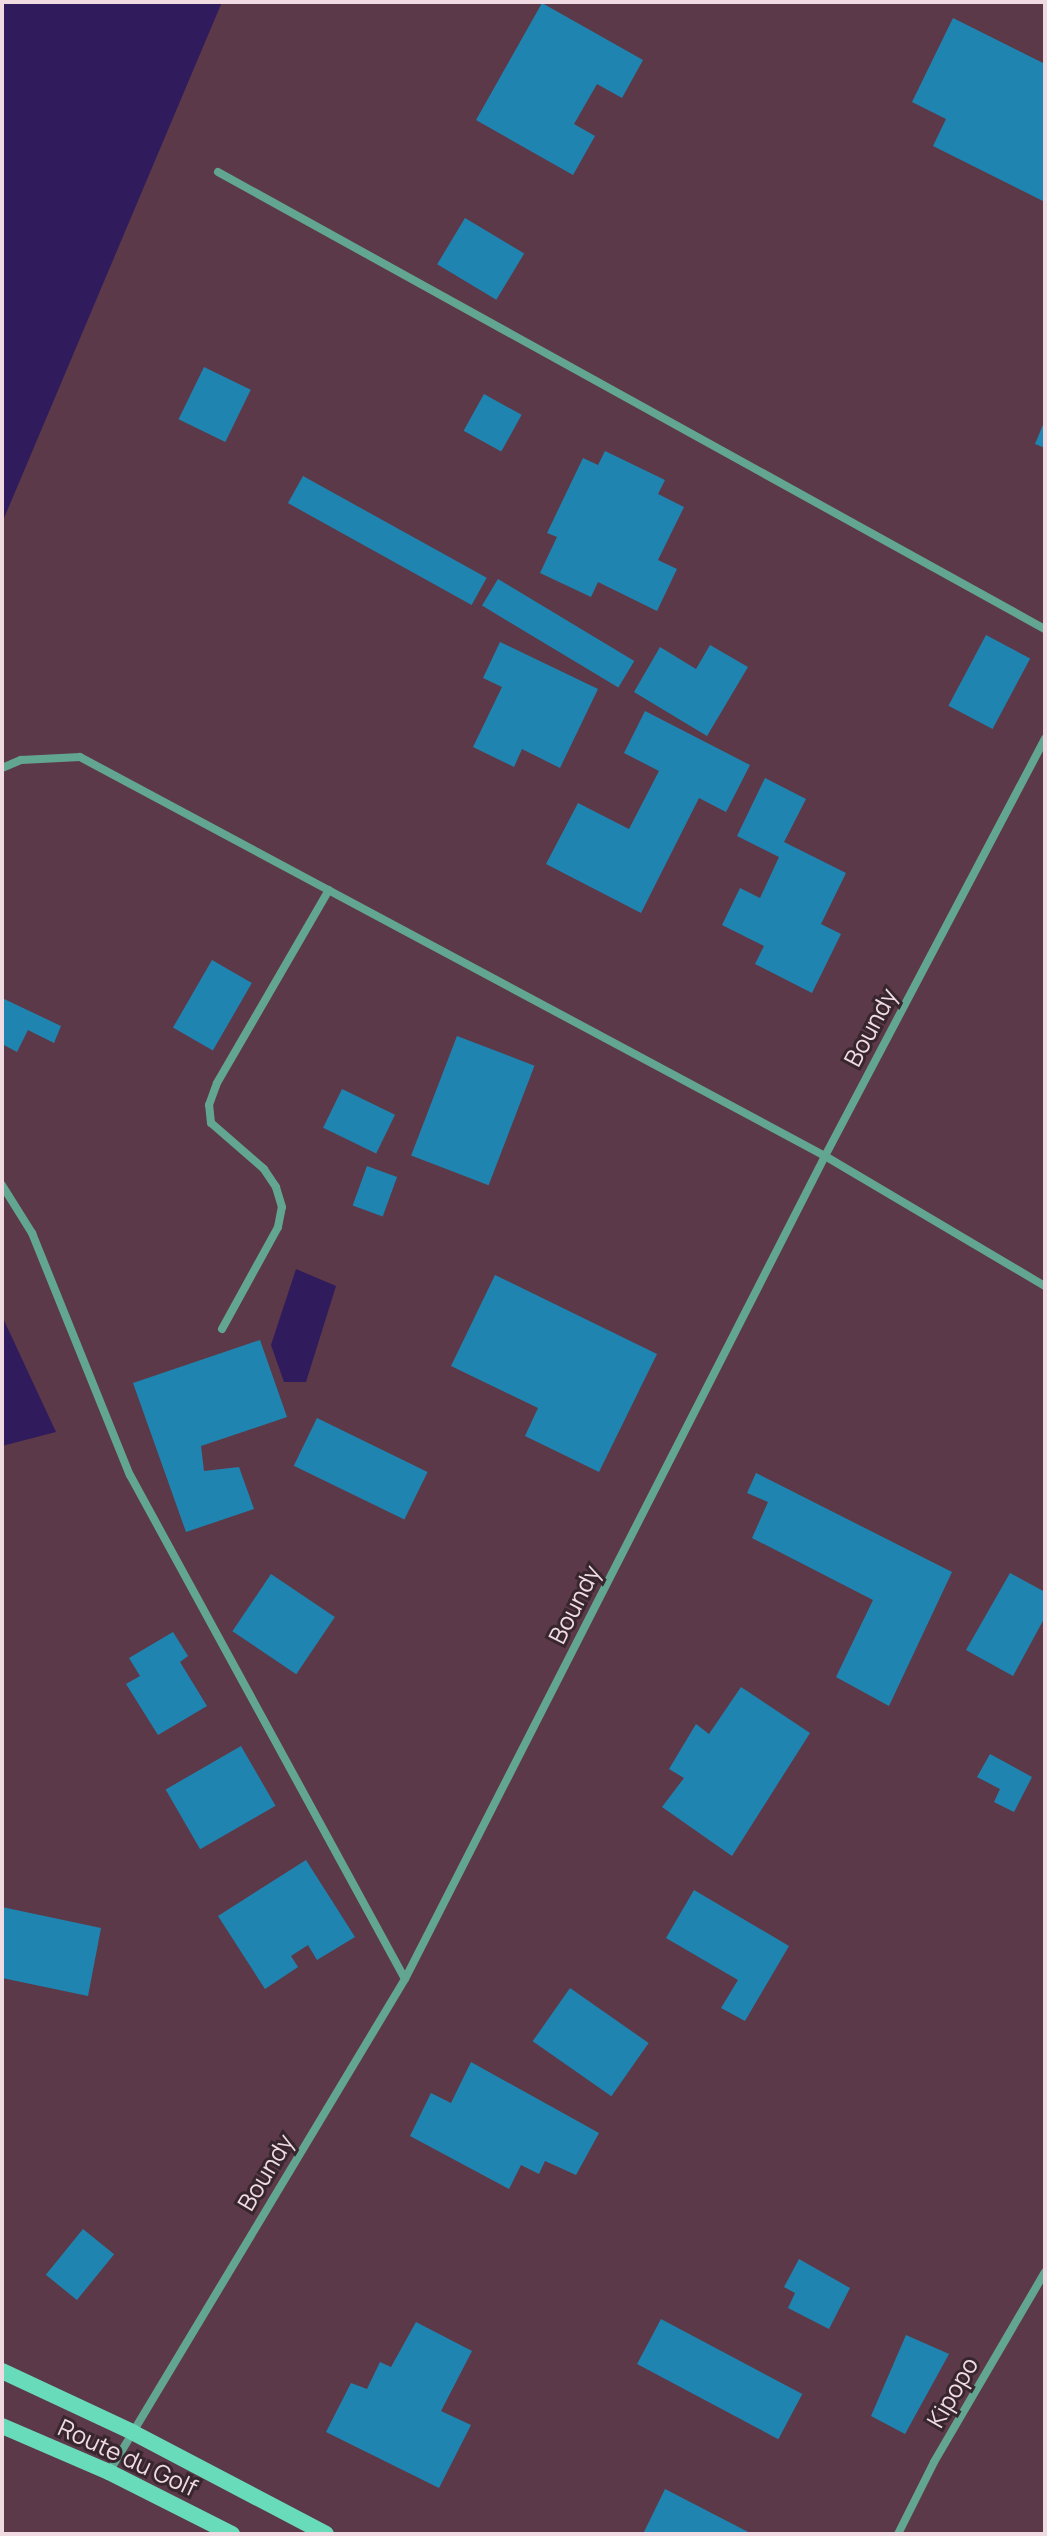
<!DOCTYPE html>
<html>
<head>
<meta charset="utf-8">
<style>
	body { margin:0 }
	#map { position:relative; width:1047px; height:2536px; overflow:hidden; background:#5c3948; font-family:Manrope,sans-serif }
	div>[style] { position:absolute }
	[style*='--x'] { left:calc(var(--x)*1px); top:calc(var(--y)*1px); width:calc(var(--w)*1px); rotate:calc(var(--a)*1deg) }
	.water>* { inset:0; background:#301c5d }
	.building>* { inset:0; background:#1f85b0; transform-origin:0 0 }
	.minor>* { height:8px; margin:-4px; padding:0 4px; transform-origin:4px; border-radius:4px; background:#62a691 }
	.secondary>* { height:16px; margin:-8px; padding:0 8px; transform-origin:8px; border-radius:8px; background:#68dbbb }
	span { translate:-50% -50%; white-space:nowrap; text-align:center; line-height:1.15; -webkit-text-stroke:6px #37262d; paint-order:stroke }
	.street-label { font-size:24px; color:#f1dbe3 }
	.frame { position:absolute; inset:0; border:4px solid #f1dbe3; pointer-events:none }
</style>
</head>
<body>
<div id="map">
	<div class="water">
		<i style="clip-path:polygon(2px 2px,222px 2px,2px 523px)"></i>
		<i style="clip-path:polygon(296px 1269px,336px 1286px,306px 1382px,284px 1382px,271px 1345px)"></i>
		<i style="clip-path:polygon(2px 1316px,56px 1432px,2px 1446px)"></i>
	</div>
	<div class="building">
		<i style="clip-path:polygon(542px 3px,643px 60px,622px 98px,597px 84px,574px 124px,595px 136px,573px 175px,476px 120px)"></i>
		<i style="clip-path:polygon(953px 18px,1045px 64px,1045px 202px,933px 146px,946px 119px,912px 102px)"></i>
		<i style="left:465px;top:218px;width:69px;height:54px;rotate:31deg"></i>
		<i style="left:204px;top:367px;width:52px;height:58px;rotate:26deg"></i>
		<i style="left:484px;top:394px;width:43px;height:42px;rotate:29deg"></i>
		<i style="clip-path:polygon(1045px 420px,1045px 448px,1035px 444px)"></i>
		<i style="clip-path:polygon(605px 451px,665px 480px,658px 494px,684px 507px,658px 560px,677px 569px,657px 611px,598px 582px,591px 597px,540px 573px,557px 537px,547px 533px,583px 458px,598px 465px)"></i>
		<i style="left:303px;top:476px;width:210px;height:31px;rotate:29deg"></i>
		<i style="left:498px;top:579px;width:159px;height:31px;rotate:31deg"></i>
		<i style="left:986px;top:635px;width:50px;height:80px;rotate:28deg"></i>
		<i style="clip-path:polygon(500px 642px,598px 689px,560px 768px,522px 749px,514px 767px,473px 747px,502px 687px,483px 678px)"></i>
		<i style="clip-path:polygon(710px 645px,748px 667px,707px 736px,634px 692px,660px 647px,696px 669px)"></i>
		<i style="clip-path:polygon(645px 711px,750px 765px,726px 812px,699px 798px,641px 913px,546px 864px,578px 803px,629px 829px,659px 771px,624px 753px)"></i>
		<i style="clip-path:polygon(765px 778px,806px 799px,784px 842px,846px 873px,821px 924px,841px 934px,812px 993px,755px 964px,764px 946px,722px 925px,740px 888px,760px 898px,779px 857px,737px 836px)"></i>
		<i style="left:212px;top:960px;width:46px;height:78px;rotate:30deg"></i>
		<i style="clip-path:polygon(2px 998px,61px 1026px,54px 1043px,28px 1030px,17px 1052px,2px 1044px)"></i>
		<i style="left:457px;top:1036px;width:83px;height:128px;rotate:21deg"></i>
		<i style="left:342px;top:1089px;width:59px;height:43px;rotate:26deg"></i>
		<i style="left:367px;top:1166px;width:32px;height:42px;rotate:20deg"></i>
		<i style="clip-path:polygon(495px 1275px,657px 1354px,599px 1472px,525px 1436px,538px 1408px,451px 1366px)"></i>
		<i style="clip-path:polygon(260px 1340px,287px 1417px,201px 1446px,204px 1471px,239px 1467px,254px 1509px,186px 1532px,133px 1383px)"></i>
		<i style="left:317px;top:1418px;width:123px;height:53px;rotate:26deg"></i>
		<i style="clip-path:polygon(756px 1473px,952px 1572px,889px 1706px,836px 1677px,873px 1600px,752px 1538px,768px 1502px,747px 1493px)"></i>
		<i style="clip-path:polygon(1010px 1573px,1045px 1592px,1045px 1617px,1013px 1676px,966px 1650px)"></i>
		<i style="left:271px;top:1574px;width:77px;height:69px;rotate:34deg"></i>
		<i style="clip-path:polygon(173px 1632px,188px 1656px,180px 1662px,207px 1706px,158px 1735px,126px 1684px,140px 1676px,129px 1658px)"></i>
		<i style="clip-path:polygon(741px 1687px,810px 1733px,732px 1856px,662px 1807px,684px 1778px,669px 1769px,696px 1724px,709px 1734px)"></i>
		<i style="left:241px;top:1746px;width:69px;height:87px;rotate:60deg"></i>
		<i style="clip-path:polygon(990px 1754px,1032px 1777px,1014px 1812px,994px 1802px,1000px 1789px,977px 1777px)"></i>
		<i style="clip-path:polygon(306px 1860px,355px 1937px,317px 1960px,308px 1945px,291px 1956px,298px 1967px,265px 1989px,218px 1916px)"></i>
		<i style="clip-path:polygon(694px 1890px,789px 1946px,745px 2021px,721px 2008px,738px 1980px,666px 1938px)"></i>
		<i style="clip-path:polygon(2px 1907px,101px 1928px,88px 1996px,2px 1978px)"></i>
		<i style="left:570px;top:1988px;width:96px;height:65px;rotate:35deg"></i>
		<i style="clip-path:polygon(471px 2062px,599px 2133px,576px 2175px,545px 2161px,539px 2174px,521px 2165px,509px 2189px,410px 2136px,431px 2093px,451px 2103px)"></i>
		<i style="left:83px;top:2229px;width:40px;height:59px;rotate:39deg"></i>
		<i style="clip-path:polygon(799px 2259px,850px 2288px,829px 2329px,788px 2308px,795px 2293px,784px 2287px)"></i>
		<i style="left:661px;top:2319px;width:160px;height:51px;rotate:28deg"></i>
		<i style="clip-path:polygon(416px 2322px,472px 2351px,441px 2411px,471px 2425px,439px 2488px,326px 2432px,351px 2383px,367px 2389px,380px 2362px,391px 2367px)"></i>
		<i style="clip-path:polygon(906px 2335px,949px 2354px,905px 2434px,871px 2416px)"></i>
		<i style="clip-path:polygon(665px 2489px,752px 2534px,643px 2534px)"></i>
	</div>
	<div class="minor">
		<i style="--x:218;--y:172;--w:945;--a:28.93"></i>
		<i style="--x:2;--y:768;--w:21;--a:-23"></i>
		<i style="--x:21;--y:760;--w:59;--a:-2.9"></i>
		<i style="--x:80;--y:757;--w:845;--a:28.17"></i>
		<i style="--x:825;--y:1156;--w:256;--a:30.6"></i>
		<i style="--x:2;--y:1185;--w:57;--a:58"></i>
		<i style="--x:32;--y:1233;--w:261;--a:68"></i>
		<i style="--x:130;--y:1475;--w:574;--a:61.38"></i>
		<i style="--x:222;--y:1329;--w:116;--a:-61.2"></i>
		<i style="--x:278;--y:1227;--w:20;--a:-79"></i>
		<i style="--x:282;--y:1207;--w:21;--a:-107"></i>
		<i style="--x:276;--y:1187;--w:22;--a:-124"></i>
		<i style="--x:264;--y:1169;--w:70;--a:-139"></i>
		<i style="--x:211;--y:1123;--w:18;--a:-96"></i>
		<i style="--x:209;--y:1105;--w:23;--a:-70"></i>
		<i style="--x:217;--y:1083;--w:223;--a:-59.9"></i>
		<i style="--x:109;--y:2472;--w:575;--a:-59.02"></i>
		<i style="--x:405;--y:1979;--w:924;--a:-62.96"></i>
		<i style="--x:825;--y:1156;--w:472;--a:-62.2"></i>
		<i style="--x:898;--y:2534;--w:80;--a:-63.4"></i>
		<i style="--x:934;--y:2462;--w:220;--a:-59.7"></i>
	</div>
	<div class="secondary">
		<i style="--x:2;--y:2371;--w:144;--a:25.1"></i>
		<i style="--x:132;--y:2432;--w:219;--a:27.7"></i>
		<i style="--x:2;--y:2426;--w:116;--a:23.3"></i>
		<i style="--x:109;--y:2472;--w:138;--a:26.8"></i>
	</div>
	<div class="street-label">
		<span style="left:870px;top:1027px;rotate:-62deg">Boundy</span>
		<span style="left:574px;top:1604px;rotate:-63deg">Boundy</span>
		<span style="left:265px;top:2172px;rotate:-59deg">Boundy</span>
		<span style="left:952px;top:2392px;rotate:-60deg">Kipopo</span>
		<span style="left:128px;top:2457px;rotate:25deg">Route du Golf</span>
	</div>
	<div class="frame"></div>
</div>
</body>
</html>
